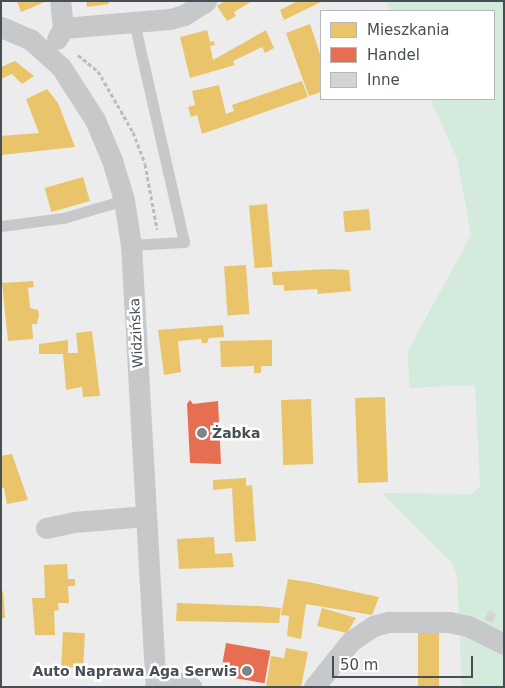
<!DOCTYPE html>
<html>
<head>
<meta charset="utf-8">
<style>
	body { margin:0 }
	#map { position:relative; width:505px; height:688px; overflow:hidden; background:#edecec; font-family:"DejaVu Sans",sans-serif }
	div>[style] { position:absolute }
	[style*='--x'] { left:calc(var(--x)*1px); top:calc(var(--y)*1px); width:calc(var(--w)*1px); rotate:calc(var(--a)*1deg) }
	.green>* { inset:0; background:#d3eadd }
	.homes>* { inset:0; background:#e9c46a; transform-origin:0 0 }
	.shops>* { inset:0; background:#e76f51; transform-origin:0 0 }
	.building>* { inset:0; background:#d4d4d7 }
	.path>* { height:3px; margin-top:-1.5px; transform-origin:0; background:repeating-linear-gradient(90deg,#b6bfbc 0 4px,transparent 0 6.5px) }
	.lane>* { height:11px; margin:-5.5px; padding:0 5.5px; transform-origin:5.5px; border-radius:5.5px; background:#c7c8ca }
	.street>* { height:21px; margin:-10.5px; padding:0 10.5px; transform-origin:10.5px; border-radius:10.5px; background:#c7c8ca }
	.dots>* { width:14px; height:14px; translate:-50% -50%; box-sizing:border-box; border:2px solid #fff; border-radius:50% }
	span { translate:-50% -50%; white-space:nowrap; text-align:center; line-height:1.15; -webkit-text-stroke:5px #fff; paint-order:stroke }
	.street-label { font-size:14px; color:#464e56 }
	.poi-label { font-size:14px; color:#464e56; font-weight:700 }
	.left { translate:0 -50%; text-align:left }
	.right { translate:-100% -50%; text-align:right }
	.frame { position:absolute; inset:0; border:2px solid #464e56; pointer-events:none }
	.legend { position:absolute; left:320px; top:10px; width:175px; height:90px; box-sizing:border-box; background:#fff; border:1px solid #b5b8bb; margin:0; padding:6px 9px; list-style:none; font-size:15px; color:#464e56 }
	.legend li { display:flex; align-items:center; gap:10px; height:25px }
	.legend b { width:25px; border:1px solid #b5b8bb }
	.scale { position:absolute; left:332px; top:656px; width:141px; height:22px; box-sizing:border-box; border:2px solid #464e56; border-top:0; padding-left:6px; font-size:15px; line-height:18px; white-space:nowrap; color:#464e56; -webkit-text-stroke:4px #fff; paint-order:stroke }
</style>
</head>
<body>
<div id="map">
	<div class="green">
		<i style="clip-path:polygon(386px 1px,504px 1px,504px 687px,462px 687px,457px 577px,453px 564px,382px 493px,472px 494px,480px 486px,475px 385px,409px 388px,408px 351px,471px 235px,457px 158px,430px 99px,494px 99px,494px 11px,391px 11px)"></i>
	</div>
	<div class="homes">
		<i style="clip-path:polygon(17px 1px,47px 1px,21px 12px)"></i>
		<i style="clip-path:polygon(86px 1px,108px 1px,109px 4px,87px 7px)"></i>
		<i style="clip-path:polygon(225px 1px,252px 1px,234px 12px,236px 16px,227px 21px,217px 6px)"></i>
		<i style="clip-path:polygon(298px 1px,323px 1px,284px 20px,280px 10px)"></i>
		<i style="clip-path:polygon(310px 24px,321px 57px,321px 92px,309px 96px,286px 33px)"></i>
		<i style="clip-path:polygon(207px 30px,210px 42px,214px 41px,215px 45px,210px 46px,213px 60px,266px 30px,274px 48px,265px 53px,262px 47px,233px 61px,235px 65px,190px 78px,180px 37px)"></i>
		<i style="clip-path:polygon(15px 61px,34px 76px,22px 84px,12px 74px,1px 79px,1px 67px)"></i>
		<i style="clip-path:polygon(302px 81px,308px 97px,202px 134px,197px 115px,191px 117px,188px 107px,195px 105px,192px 91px,219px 85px,226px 114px,234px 111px,232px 105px)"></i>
		<i style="clip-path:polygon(47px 89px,58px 103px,75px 147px,1px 155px,1px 136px,39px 133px,26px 99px)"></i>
		<i style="left:83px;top:177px;width:25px;height:40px;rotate:74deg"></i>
		<i style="left:267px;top:204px;width:63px;height:18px;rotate:85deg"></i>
		<i style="left:369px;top:209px;width:21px;height:26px;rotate:85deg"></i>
		<i style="left:246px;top:265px;width:49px;height:22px;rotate:86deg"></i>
		<i style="clip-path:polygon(330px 269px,349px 270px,351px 291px,318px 294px,317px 289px,284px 291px,284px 285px,273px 285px,272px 272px)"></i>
		<i style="clip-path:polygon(33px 281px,34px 287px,28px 288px,30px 308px,38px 310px,39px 315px,37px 324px,32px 324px,33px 339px,8px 341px,2px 283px)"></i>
		<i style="clip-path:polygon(223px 325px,224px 337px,209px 338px,207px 343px,202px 343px,201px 339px,178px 341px,181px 372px,164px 375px,158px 330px)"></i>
		<i style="clip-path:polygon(92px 331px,100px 396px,83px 397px,82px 387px,66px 390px,63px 354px,39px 354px,39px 344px,68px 340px,68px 353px,78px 353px,76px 333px)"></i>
		<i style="clip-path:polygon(272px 340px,272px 366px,261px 366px,261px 373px,254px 373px,254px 366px,221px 367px,220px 341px)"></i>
		<i style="left:385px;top:397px;width:85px;height:30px;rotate:88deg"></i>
		<i style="left:311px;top:399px;width:65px;height:30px;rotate:88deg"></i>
		<i style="clip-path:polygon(12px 454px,28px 500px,7px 504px,4px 488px,1px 488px,1px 456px)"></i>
		<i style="clip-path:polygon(246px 478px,246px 486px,252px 485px,256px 541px,235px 542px,232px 488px,213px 490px,213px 480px)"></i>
		<i style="clip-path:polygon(214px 537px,215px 554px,232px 553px,234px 567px,179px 569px,177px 539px)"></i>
		<i style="clip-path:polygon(67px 564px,68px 579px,75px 579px,75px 586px,68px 586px,69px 603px,58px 603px,59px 610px,54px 611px,55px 635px,35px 635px,32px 598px,45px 598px,44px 565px)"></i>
		<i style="clip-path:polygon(288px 579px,308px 582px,379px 597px,372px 615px,306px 604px,301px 639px,287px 636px,289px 616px,281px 615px)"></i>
		<i style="clip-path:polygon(3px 591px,5px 618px,1px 618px,1px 592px)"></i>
		<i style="clip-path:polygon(177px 603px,258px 606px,281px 608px,279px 623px,176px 621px)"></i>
		<i style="clip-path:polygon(322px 608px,356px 618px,347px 633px,317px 626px)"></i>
		<i style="left:418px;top:628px;width:21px;height:59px"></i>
		<i style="left:63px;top:632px;width:22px;height:35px;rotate:3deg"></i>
		<i style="clip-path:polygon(286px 648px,308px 652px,301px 687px,266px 687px,271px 656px,284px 658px)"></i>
	</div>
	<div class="shops">
		<i style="clip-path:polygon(190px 400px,193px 404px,218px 401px,221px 464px,190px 463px,187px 404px)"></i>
		<i style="left:226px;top:643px;width:45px;height:33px;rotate:10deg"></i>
	</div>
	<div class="building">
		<i style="clip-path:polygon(490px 610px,496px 615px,492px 623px,484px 619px)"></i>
	</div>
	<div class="path">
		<i style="--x:78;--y:55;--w:26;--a:39"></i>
		<i style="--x:98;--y:71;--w:70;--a:60.2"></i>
		<i style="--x:133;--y:132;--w:34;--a:69"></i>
		<i style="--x:145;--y:164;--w:66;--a:79.5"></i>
	</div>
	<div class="lane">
		<i style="--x:1;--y:226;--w:63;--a:-7.4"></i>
		<i style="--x:63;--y:218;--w:64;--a:-16.4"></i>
		<i style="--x:131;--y:245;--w:53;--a:-3.2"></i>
		<i style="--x:184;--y:242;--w:226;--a:-102.8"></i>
	</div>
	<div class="street">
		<i style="--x:1;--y:27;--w:33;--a:23"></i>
		<i style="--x:31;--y:40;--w:40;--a:42"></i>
		<i style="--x:61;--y:67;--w:63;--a:57.3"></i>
		<i style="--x:95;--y:120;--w:43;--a:67"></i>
		<i style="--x:112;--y:160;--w:42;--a:73.3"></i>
		<i style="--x:124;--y:200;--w:46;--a:81.2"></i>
		<i style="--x:131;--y:245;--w:443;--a:86.8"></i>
		<i style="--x:63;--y:28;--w:107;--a:-4.8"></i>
		<i style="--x:170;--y:19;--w:15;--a:-16"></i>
		<i style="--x:184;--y:15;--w:26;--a:-32"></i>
		<i style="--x:57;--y:39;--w:13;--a:-61"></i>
		<i style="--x:63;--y:28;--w:27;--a:-96"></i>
		<i style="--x:46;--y:528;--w:29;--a:-12"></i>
		<i style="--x:74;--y:522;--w:72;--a:-4.8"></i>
		<i style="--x:156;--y:679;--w:9;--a:-6"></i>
		<i style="--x:165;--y:678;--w:28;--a:19"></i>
		<i style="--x:314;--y:687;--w:59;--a:-51.2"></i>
		<i style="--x:351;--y:641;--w:27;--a:-34"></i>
		<i style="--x:373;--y:626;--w:16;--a:-15"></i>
		<i style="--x:388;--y:622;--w:61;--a:0"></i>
		<i style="--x:449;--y:622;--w:19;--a:12"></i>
		<i style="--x:468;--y:626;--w:40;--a:26.6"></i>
	</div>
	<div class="dots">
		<i style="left:202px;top:433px;background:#80858a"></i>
		<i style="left:247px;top:671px;background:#80858a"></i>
	</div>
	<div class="street-label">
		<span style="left:136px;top:333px;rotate:-93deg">Widzińska</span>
	</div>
	<div class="poi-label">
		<span class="left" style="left:212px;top:433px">Żabka</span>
		<span class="right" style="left:237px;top:671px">Auto Naprawa Aga Serwis</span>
	</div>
	<div class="frame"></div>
	<ul class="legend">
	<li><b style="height:14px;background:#e9c46a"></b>Mieszkania</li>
	<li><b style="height:14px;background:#e76f51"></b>Handel</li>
	<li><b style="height:14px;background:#d4d4d7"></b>Inne</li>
	</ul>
	<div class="scale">50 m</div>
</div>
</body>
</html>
